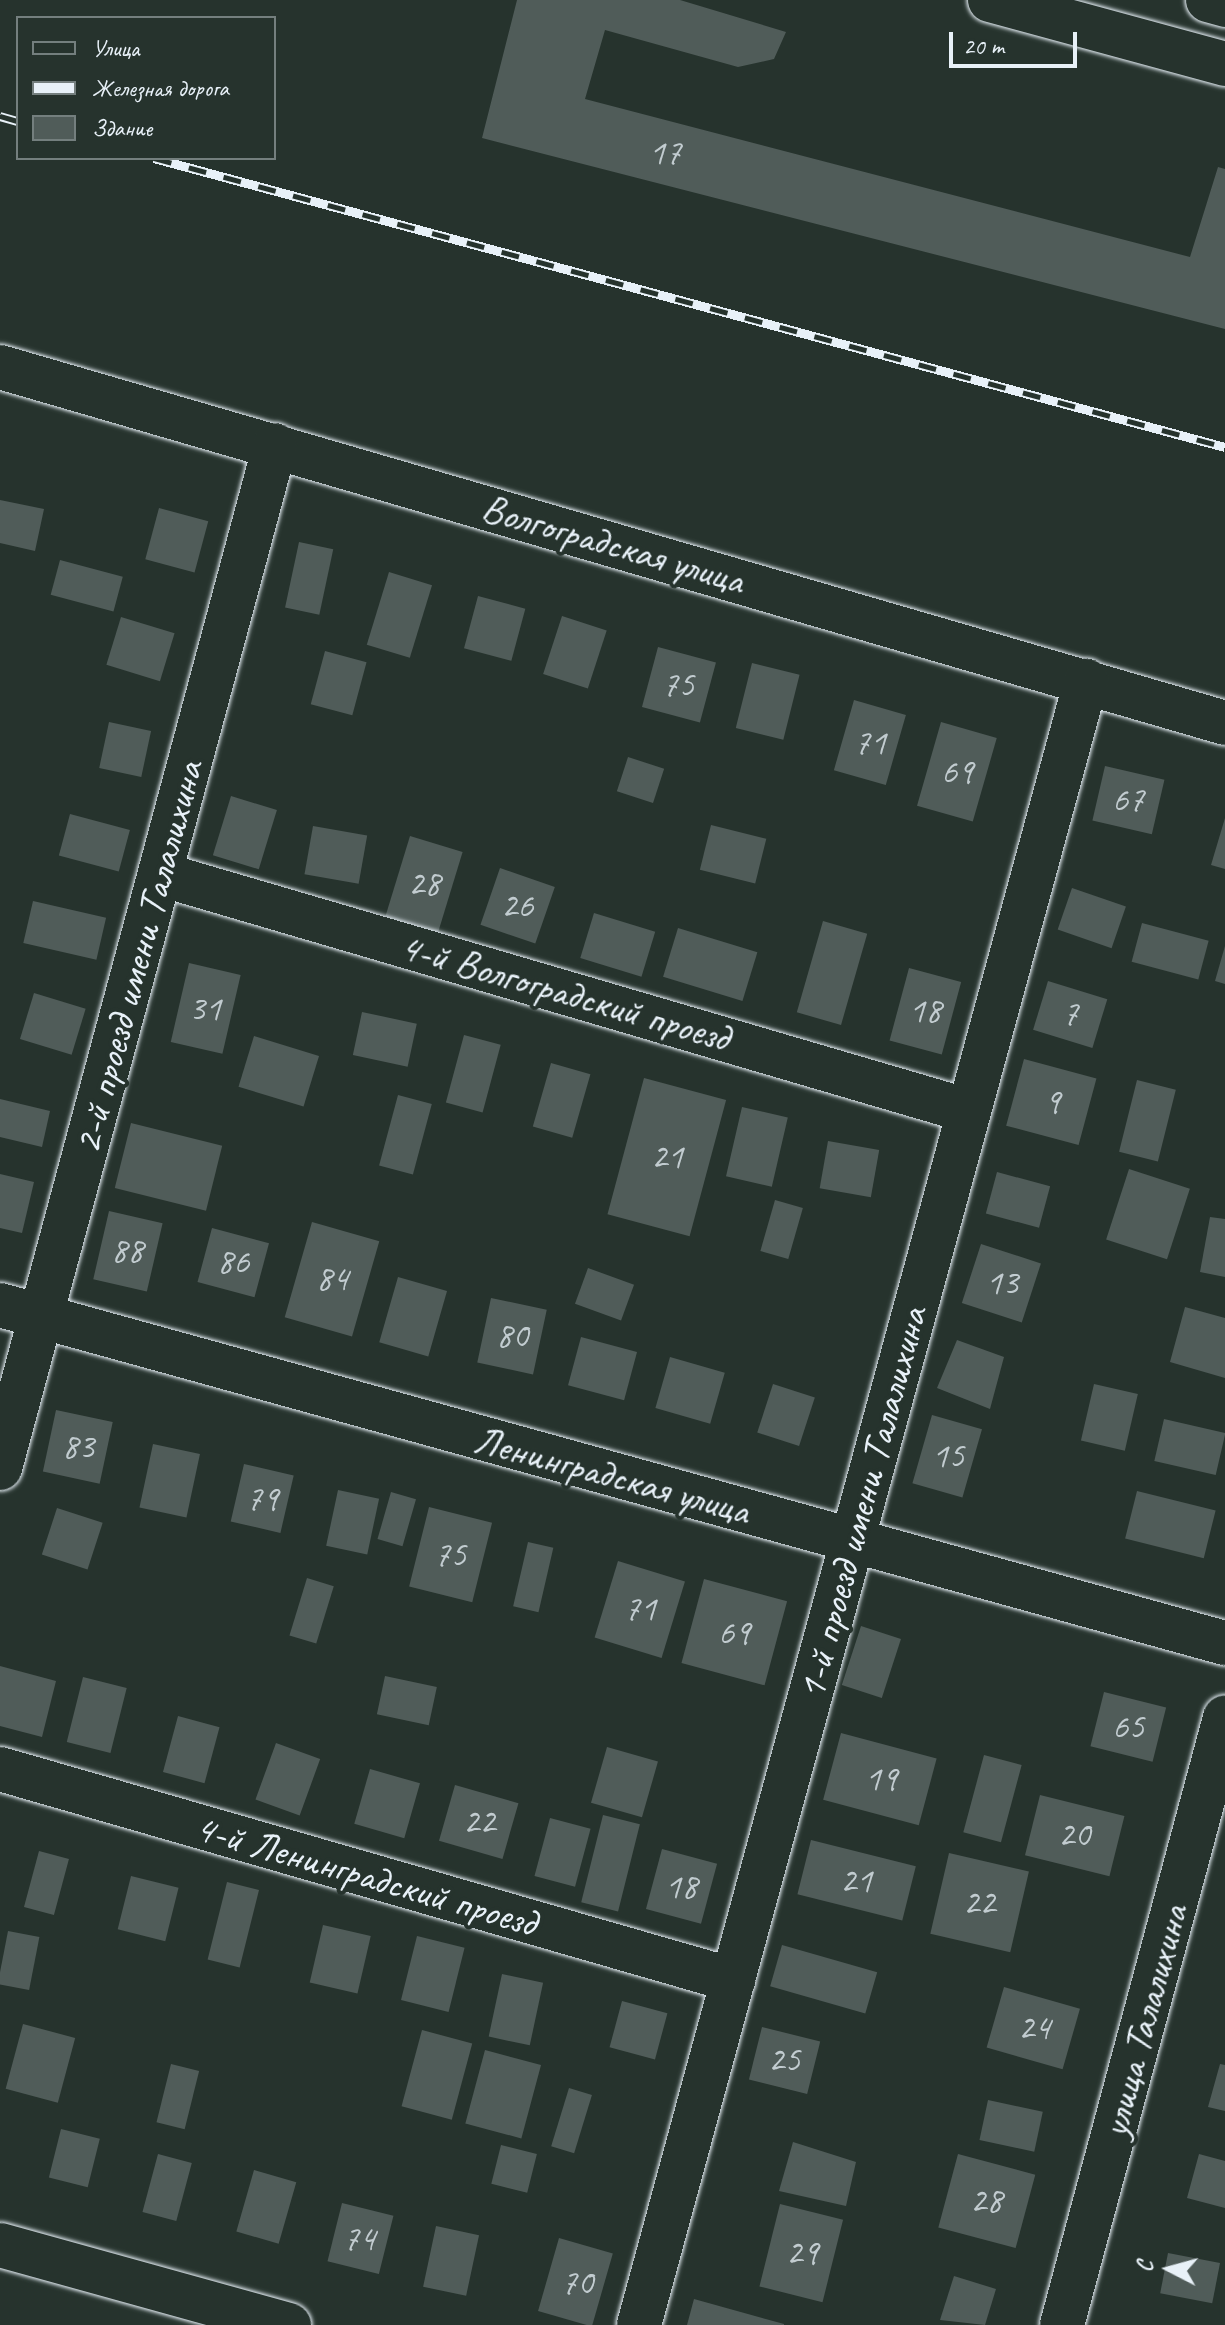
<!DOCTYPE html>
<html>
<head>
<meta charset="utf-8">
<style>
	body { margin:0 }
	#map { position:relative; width:1225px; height:2325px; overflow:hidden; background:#26332d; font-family:Caveat,sans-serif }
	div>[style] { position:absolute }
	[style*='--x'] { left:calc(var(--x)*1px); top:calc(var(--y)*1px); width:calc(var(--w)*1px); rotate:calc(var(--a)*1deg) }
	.building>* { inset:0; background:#505c59; transform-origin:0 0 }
	.roads { filter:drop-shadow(0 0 2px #e8f1f8) drop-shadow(0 0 2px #e8f1f8) }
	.minor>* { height:44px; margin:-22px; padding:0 22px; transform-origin:22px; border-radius:22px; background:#26332d }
	.tertiary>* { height:44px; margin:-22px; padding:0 22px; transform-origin:22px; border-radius:22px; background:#26332d }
	.primary>* { height:44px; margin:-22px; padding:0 22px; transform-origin:22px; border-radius:22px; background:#26332d }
	.rail>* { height:9px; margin-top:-4.5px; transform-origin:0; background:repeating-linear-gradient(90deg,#26332d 0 18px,#e8f1f8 0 36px); box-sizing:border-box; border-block:2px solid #e8f1f8 }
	span { translate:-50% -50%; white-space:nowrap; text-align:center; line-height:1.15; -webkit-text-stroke:8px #26332d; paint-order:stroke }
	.number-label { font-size:36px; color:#c2ccd0 }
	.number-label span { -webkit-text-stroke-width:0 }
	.street-label { font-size:40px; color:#e8f1f8 }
	.legend { position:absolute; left:16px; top:16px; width:260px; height:144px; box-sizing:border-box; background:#26332d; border:2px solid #747f7e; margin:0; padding:10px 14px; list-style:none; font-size:24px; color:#e8f1f8 }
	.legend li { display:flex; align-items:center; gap:16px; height:40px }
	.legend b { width:40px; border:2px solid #747f7e }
	.north { position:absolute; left:1129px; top:2229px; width:80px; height:80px; -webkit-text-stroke:6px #26332d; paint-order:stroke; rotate:276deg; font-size:22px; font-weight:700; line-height:32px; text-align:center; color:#e8f1f8 }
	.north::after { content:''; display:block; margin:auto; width:28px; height:36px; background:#e8f1f8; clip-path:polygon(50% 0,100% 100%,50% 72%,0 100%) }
	.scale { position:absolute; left:949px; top:32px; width:128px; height:36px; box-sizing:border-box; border:4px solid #e8f1f8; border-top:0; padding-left:10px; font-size:24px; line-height:28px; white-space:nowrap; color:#e8f1f8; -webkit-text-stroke:6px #26332d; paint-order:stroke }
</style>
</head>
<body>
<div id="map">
	<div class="building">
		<i style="clip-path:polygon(517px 0,680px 0,786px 32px,774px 59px,738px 67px,605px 30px,585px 99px,1190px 257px,1218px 167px,1225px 169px,1225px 329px,482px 138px)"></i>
		<i style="clip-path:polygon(0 500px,44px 509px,35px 551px,0 543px)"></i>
		<i style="left:159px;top:508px;width:51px;height:53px;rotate:15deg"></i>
		<i style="left:299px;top:542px;width:35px;height:67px;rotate:12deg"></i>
		<i style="left:60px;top:560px;width:65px;height:36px;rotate:15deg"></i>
		<i style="left:389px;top:572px;width:45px;height:76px;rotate:17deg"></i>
		<i style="left:478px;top:596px;width:49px;height:54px;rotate:15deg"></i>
		<i style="left:562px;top:616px;width:47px;height:61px;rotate:18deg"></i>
		<i style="left:121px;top:617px;width:56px;height:50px;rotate:17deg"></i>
		<i style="left:658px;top:647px;width:60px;height:62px;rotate:15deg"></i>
		<i style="left:325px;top:651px;width:43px;height:55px;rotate:15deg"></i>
		<i style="left:752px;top:663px;width:49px;height:67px;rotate:14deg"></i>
		<i style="left:854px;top:700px;width:54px;height:73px;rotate:16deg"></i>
		<i style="left:109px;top:722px;width:43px;height:47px;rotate:12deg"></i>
		<i style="left:941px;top:722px;width:58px;height:87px;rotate:16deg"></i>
		<i style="left:628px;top:757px;width:38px;height:36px;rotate:18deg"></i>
		<i style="left:1105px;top:766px;width:61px;height:56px;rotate:13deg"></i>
		<i style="left:231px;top:796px;width:48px;height:62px;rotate:17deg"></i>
		<i style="left:70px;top:814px;width:62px;height:43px;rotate:15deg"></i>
		<i style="clip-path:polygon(1225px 818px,1225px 869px,1211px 865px)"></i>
		<i style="left:711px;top:825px;width:57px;height:46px;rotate:14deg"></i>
		<i style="left:313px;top:826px;width:55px;height:49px;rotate:10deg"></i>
		<i style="left:410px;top:836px;width:55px;height:84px;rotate:17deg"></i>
		<i style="left:500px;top:868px;width:58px;height:60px;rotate:19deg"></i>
		<i style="left:1072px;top:888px;width:57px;height:44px;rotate:19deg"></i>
		<i style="left:33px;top:901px;width:75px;height:43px;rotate:13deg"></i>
		<i style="left:594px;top:913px;width:64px;height:47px;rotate:17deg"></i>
		<i style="left:823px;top:921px;width:46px;height:95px;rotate:16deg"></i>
		<i style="left:1142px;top:923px;width:69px;height:40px;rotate:15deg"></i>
		<i style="left:678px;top:928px;width:83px;height:51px;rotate:17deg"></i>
		<i style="clip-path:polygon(1225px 946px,1225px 984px,1215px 981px)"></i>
		<i style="left:189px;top:963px;width:53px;height:81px;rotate:13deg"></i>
		<i style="left:909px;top:968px;width:54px;height:75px;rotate:15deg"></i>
		<i style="left:1048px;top:981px;width:62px;height:51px;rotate:17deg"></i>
		<i style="left:34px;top:993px;width:54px;height:48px;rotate:17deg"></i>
		<i style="left:362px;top:1012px;width:56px;height:44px;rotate:12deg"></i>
		<i style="left:464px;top:1035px;width:38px;height:70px;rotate:15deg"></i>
		<i style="left:254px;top:1036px;width:68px;height:53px;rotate:17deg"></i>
		<i style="left:1024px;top:1059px;width:75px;height:69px;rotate:15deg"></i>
		<i style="left:551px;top:1063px;width:41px;height:66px;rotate:16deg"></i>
		<i style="left:644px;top:1078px;width:85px;height:141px;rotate:15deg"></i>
		<i style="left:1137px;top:1080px;width:40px;height:74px;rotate:14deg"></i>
		<i style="left:398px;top:1095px;width:35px;height:73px;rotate:15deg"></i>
		<i style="clip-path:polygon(0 1099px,50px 1111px,42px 1147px,0 1137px)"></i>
		<i style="left:742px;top:1107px;width:47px;height:71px;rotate:13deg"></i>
		<i style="left:131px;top:1123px;width:94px;height:67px;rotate:14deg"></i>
		<i style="left:828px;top:1141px;width:52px;height:48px;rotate:10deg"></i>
		<i style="left:1129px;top:1169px;width:64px;height:74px;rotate:18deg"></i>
		<i style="left:997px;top:1172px;width:55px;height:43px;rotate:15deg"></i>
		<i style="clip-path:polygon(0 1174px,34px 1182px,22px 1233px,0 1228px)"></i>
		<i style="left:775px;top:1200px;width:29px;height:53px;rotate:16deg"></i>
		<i style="left:109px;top:1211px;width:55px;height:70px;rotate:13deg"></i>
		<i style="clip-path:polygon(1210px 1217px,1225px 1219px,1225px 1277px,1200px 1272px)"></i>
		<i style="left:312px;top:1222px;width:70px;height:99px;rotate:16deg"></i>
		<i style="left:212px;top:1228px;width:59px;height:56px;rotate:15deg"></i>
		<i style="left:981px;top:1244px;width:63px;height:62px;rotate:18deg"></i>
		<i style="left:588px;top:1268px;width:49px;height:38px;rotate:20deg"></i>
		<i style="left:398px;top:1277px;width:51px;height:68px;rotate:16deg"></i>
		<i style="left:491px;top:1298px;width:57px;height:66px;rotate:12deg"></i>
		<i style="clip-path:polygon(1185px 1307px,1225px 1318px,1225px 1378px,1170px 1362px)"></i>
		<i style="left:581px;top:1337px;width:58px;height:50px;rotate:15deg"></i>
		<i style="clip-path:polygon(957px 1340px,1004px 1357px,990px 1409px,937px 1388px)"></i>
		<i style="left:670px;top:1357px;width:57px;height:53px;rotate:16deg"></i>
		<i style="left:773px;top:1384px;width:44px;height:51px;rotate:18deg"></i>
		<i style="left:1094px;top:1384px;width:45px;height:58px;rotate:13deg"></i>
		<i style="left:56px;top:1410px;width:58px;height:63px;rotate:12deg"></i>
		<i style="left:932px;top:1415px;width:52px;height:71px;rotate:16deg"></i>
		<i style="left:1164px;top:1419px;width:63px;height:43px;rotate:13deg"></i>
		<i style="left:153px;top:1444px;width:48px;height:65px;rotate:12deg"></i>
		<i style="left:244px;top:1464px;width:51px;height:59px;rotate:13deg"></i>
		<i style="left:338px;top:1490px;width:42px;height:57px;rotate:12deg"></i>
		<i style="left:1137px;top:1491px;width:81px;height:49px;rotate:14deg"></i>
		<i style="left:391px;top:1492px;width:26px;height:49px;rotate:16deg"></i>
		<i style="left:429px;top:1507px;width:65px;height:82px;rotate:14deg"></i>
		<i style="left:57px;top:1508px;width:48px;height:49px;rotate:18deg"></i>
		<i style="left:528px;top:1542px;width:26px;height:66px;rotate:13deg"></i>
		<i style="left:618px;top:1561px;width:70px;height:80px;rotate:17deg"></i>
		<i style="left:307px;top:1578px;width:28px;height:60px;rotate:17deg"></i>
		<i style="left:704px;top:1579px;width:86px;height:87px;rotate:15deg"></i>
		<i style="left:861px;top:1626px;width:42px;height:62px;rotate:18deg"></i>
		<i style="clip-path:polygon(0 1666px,56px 1681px,42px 1737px,0 1726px)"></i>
		<i style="left:385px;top:1676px;width:53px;height:39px;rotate:12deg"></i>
		<i style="left:83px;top:1677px;width:45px;height:67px;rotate:14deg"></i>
		<i style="left:1104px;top:1692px;width:64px;height:56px;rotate:14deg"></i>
		<i style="left:178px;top:1716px;width:43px;height:58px;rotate:15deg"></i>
		<i style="left:841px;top:1733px;width:99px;height:69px;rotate:15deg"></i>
		<i style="left:276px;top:1743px;width:47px;height:60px;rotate:20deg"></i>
		<i style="left:607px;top:1747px;width:53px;height:58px;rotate:16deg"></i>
		<i style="left:984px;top:1755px;width:39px;height:80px;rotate:15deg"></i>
		<i style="left:370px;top:1769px;width:52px;height:57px;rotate:16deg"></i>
		<i style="left:455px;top:1785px;width:66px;height:58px;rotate:16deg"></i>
		<i style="left:1040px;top:1795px;width:87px;height:62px;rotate:14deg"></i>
		<i style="left:603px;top:1815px;width:38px;height:90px;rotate:14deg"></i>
		<i style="left:550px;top:1818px;width:42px;height:60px;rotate:15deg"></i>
		<i style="left:811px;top:1840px;width:108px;height:56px;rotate:14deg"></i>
		<i style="left:662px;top:1849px;width:57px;height:62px;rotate:15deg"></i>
		<i style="left:39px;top:1851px;width:31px;height:58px;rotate:15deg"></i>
		<i style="left:949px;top:1853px;width:82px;height:83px;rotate:13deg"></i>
		<i style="left:131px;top:1876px;width:49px;height:55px;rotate:14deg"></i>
		<i style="left:227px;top:1882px;width:33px;height:80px;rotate:14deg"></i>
		<i style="left:323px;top:1925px;width:49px;height:59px;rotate:13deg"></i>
		<i style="left:8px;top:1931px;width:32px;height:54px;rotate:11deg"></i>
		<i style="left:417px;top:1936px;width:49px;height:66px;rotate:14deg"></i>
		<i style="left:782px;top:1945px;width:99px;height:43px;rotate:16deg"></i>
		<i style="left:502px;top:1974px;width:42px;height:64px;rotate:12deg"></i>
		<i style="left:1004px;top:1987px;width:79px;height:63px;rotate:16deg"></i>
		<i style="left:622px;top:2001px;width:47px;height:48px;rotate:15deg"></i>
		<i style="left:23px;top:2024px;width:54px;height:67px;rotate:15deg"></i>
		<i style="left:762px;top:2027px;width:60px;height:54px;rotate:14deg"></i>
		<i style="left:422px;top:2030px;width:52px;height:79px;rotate:15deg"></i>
		<i style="left:485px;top:2050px;width:58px;height:76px;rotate:15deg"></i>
		<i style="left:171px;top:2064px;width:29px;height:60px;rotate:14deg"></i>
		<i style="clip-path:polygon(1220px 2064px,1225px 2065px,1225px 2111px,1208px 2107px)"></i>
		<i style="left:569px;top:2088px;width:24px;height:61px;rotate:17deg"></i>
		<i style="left:988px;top:2100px;width:56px;height:41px;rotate:12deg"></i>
		<i style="left:61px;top:2129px;width:40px;height:50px;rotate:14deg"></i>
		<i style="clip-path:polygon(793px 2142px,856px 2162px,846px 2206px,779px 2191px)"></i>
		<i style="left:501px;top:2145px;width:37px;height:40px;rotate:14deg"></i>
		<i style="left:158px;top:2154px;width:35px;height:60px;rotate:15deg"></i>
		<i style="left:958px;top:2154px;width:80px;height:76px;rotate:15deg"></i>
		<i style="clip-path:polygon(1199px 2154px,1225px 2161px,1225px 2208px,1187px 2198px)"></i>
		<i style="left:254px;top:2170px;width:44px;height:64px;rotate:16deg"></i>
		<i style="left:342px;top:2203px;width:53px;height:60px;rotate:14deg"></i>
		<i style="left:780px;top:2204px;width:65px;height:85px;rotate:14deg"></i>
		<i style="left:436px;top:2226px;width:44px;height:62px;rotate:12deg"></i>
		<i style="left:559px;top:2238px;width:56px;height:76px;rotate:16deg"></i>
		<i style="left:1168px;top:2253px;width:53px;height:41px;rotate:11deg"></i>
		<i style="clip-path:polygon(954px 2276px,996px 2289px,985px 2325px,940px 2320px)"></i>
		<i style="clip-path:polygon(694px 2299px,784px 2324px,784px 2325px,687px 2325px)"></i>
	</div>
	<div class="roads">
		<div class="minor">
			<i style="--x:0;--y:367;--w:1276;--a:16.2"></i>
			<i style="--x:160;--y:874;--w:843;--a:16.33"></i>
			<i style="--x:0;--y:1305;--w:1271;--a:15.43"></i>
			<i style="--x:0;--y:1468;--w:1059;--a:-74.95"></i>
			<i style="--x:0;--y:1769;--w:763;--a:16.06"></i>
			<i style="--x:639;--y:2325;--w:1704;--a:-74.79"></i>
			<i style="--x:1062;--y:2325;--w:629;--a:-74.97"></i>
		</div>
		<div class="tertiary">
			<i style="--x:0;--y:2245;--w:300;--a:15.5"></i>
		</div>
		<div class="primary">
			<i style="--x:990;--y:0;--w:244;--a:15.2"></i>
			<i style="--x:1208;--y:0;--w:18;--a:16"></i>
		</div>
	</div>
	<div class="rail">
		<i style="--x:0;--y:116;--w:19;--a:16"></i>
		<i style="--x:154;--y:158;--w:1109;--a:15.1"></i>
	</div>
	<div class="number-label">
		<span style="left:665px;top:153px">17</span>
		<span style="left:678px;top:685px">75</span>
		<span style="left:870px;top:743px">71</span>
		<span style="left:957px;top:772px">69</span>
		<span style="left:1128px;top:800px">67</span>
		<span style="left:424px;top:884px">28</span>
		<span style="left:517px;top:906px">26</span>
		<span style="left:205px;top:1009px">31</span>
		<span style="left:925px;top:1011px">18</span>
		<span style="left:1070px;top:1014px">7</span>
		<span style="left:1052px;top:1102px">9</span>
		<span style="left:667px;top:1157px">21</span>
		<span style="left:127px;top:1251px">88</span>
		<span style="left:233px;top:1262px">86</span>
		<span style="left:332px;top:1279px">84</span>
		<span style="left:1002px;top:1283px">13</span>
		<span style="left:512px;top:1336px">80</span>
		<span style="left:78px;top:1447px">83</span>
		<span style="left:948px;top:1456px">15</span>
		<span style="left:262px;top:1499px">79</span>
		<span style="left:450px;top:1555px">75</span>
		<span style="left:640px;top:1609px">71</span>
		<span style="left:734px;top:1633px">69</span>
		<span style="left:1128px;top:1727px">65</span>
		<span style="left:881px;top:1779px">19</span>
		<span style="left:479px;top:1822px">22</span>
		<span style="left:1074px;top:1835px">20</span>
		<span style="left:856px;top:1881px">21</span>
		<span style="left:681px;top:1887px">18</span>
		<span style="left:979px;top:1903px">22</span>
		<span style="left:1034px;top:2028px">24</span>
		<span style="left:784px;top:2060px">25</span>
		<span style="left:986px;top:2201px">28</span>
		<span style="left:359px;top:2239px">74</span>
		<span style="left:802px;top:2253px">29</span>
		<span style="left:577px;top:2283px">70</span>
	</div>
	<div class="street-label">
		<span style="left:613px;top:544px;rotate:16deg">Волгоградская улица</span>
		<span style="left:138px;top:957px;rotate:-75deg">2-й проезд имени Талалихина</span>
		<span style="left:565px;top:992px;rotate:16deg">4-й Волгоградский проезд</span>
		<span style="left:612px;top:1475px;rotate:15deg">Ленинградская улица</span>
		<span style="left:862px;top:1503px;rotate:-75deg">1-й проезд имени Талалихина</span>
		<span style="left:366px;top:1875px;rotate:16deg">4-й Ленинградский проезд</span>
		<span style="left:1144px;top:2021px;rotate:-75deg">улица Талалихина</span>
	</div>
	<ul class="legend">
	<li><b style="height:10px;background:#26332d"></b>Улица</li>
	<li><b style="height:10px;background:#e8f1f8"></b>Железная дорога</li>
	<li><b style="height:22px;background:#505c59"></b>Здание</li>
	</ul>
	<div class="north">С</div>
	<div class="scale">20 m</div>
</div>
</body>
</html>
